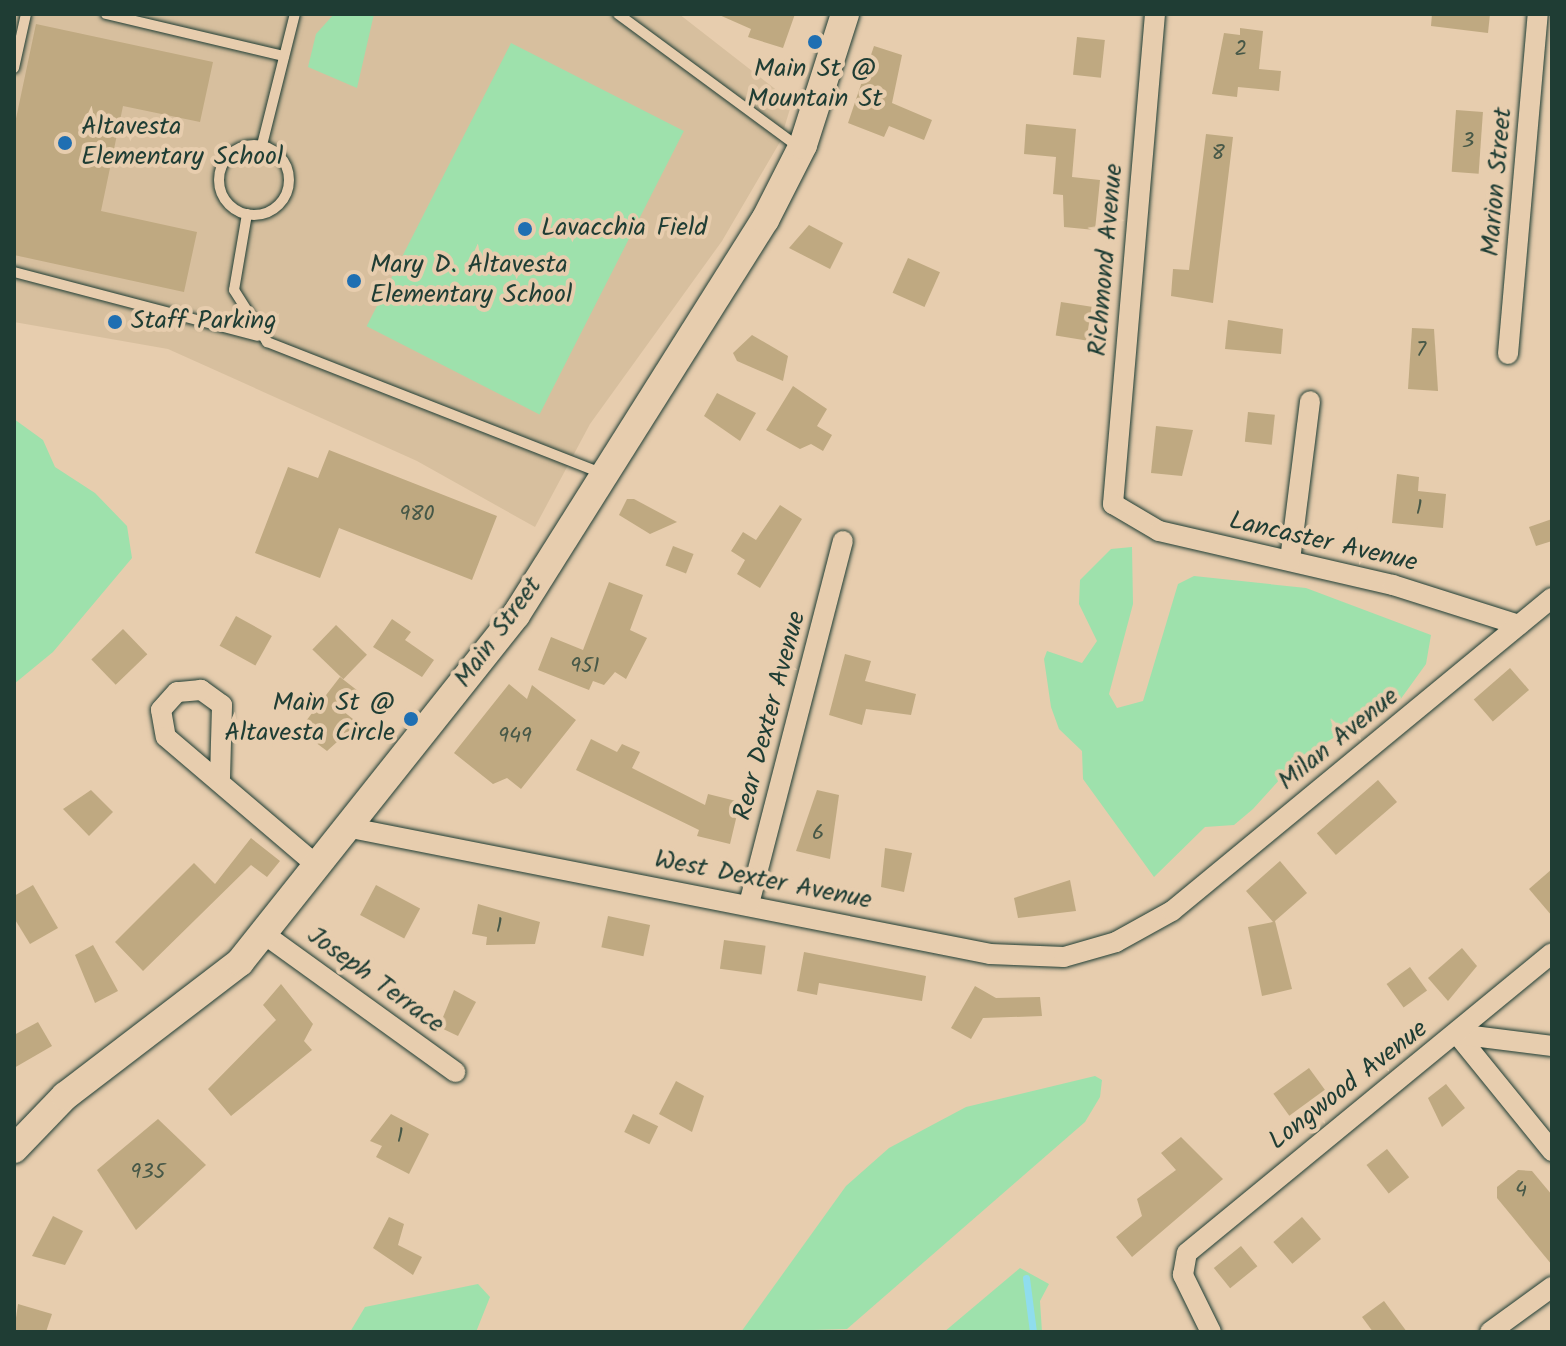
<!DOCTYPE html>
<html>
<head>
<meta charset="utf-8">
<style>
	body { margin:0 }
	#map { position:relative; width:1566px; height:1346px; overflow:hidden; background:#e7cdae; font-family:Kalam,sans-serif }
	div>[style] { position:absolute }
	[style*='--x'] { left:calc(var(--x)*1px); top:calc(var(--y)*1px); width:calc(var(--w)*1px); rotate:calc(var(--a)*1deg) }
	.built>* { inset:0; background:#d7bf9e }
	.green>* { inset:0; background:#9ee1ac; transform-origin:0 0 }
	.stream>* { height:7px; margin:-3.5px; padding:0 3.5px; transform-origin:3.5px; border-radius:3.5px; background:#8fdded }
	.building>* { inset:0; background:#bfa981; transform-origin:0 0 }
	.roads { filter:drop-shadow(0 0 2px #1f3d34) drop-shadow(0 0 2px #1f3d34) }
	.service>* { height:10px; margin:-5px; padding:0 5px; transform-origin:5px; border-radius:5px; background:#e7cdae }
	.service>.ring { margin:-5px; padding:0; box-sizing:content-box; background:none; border:10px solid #e7cdae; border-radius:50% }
	.minor>* { height:20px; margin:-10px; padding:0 10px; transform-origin:10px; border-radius:10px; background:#e7cdae }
	.secondary>* { height:28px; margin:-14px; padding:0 14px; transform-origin:14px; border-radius:14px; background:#e7cdae }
	.dots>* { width:22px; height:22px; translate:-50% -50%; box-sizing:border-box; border:4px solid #e7cdae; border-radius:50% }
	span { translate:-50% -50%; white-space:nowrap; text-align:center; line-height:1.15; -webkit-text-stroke:8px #e7cdae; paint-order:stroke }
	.number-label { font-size:22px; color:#475847 }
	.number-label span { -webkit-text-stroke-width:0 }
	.poi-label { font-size:26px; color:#1f3d34 }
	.left { translate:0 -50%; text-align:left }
	.right { translate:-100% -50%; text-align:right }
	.street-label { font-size:26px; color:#1f3d34 }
	.frame { position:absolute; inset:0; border:16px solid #1f3d34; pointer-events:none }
</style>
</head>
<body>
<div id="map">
	<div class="built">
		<i style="clip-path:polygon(14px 14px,679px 14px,792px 102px,780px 142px,722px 241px,590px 424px,535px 527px,417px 461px,168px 349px,14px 322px)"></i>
	</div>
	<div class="green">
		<i style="clip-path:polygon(334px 14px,374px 14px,357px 88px,308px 67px,316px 34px)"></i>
		<i style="left:511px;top:43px;width:194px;height:318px;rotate:27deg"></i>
		<i style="clip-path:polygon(14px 419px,43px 440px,55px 467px,95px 493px,127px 526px,132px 558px,53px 652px,14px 684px)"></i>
		<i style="clip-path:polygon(1132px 547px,1133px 604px,1109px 694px,1117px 708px,1143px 701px,1178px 584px,1194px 576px,1306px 588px,1431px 635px,1426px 664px,1400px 700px,1300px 757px,1253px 809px,1234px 825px,1205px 827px,1154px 877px,1083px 779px,1082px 751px,1059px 729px,1051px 707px,1044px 659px,1047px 651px,1082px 663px,1097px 641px,1079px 604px,1080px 580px,1111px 549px)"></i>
		<i style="clip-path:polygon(1095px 1076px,1102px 1080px,1100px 1097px,1085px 1122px,847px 1329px,741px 1332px,846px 1186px,889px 1148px,966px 1107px)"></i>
		<i style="clip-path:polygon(1020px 1268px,1049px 1284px,1040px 1301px,1042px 1332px,944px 1332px)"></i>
		<i style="clip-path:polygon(478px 1284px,490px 1297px,476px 1332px,350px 1332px,365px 1307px)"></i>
	</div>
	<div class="stream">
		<i style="--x:1026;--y:1278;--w:54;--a:82.6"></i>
	</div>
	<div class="building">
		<i style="clip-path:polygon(717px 14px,795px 14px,783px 48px,748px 37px,751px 29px)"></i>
		<i style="clip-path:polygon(1432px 14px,1490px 14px,1488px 33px,1431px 26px)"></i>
		<i style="clip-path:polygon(36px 24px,213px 62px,200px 122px,123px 106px,101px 211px,197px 232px,184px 292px,14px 255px,14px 128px)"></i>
		<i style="clip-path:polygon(1240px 28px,1263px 31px,1259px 69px,1281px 71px,1279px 91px,1238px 87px,1237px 97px,1212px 94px,1224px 33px,1240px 35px)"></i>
		<i style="left:1077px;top:37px;width:28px;height:38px;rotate:6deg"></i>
		<i style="clip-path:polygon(874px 46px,902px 55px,892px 103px,932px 120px,924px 140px,889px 126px,884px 137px,848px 123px)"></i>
		<i style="left:1456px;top:110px;width:27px;height:62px;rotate:4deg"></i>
		<i style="clip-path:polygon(1026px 124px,1076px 129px,1072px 177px,1100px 180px,1095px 230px,1064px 227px,1063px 195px,1053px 194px,1056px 157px,1024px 154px)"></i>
		<i style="clip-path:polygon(1206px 134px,1233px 137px,1213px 303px,1171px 296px,1173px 269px,1189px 270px)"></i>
		<i style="clip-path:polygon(809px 225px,843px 243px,830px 269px,789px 248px)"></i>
		<i style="left:908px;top:258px;width:35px;height:38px;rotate:24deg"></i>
		<i style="left:1061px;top:302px;width:31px;height:34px;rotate:9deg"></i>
		<i style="clip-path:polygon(1228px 320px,1283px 329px,1281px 354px,1225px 349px)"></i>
		<i style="clip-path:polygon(1412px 328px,1434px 329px,1438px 391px,1408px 389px)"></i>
		<i style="clip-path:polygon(752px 335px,788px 356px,783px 381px,737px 361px,733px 353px)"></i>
		<i style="clip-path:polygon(793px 386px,827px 409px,817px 426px,832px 435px,823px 451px,811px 444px,800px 449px,766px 430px)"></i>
		<i style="clip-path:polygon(717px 393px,756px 413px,740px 441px,704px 416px)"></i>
		<i style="left:1248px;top:412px;width:27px;height:30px;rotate:6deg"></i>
		<i style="clip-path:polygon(1156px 426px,1193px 430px,1182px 476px,1151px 473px)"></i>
		<i style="clip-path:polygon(329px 450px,497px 516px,472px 580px,339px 528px,320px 578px,255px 553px,288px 467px,318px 478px)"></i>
		<i style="clip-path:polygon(1397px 474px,1419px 477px,1418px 491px,1446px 494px,1443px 528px,1392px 523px)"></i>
		<i style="clip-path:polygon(627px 499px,634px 499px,677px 522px,650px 534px,619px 515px)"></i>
		<i style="clip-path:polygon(780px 505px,802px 519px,760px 588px,737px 574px,745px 560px,731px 551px,743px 532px,756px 540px)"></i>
		<i style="clip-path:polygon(1552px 519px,1552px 541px,1536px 546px,1529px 527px)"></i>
		<i style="left:673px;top:546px;width:22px;height:21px;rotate:21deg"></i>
		<i style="clip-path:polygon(609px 582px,643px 595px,630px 630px,647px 638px,626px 679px,615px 672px,604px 685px,593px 681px,589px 690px,538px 670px,551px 637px,583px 650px)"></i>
		<i style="left:236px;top:616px;width:41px;height:34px;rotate:29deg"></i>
		<i style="clip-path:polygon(392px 619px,411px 632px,405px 640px,434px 660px,422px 677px,373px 647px)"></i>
		<i style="left:336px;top:625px;width:43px;height:34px;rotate:44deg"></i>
		<i style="left:123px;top:629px;width:35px;height:44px;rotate:46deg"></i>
		<i style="clip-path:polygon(845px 654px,871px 661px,865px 681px,916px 694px,911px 715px,866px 709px,862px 725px,829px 715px)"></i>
		<i style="left:1510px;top:668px;width:29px;height:48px;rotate:49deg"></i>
		<i style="clip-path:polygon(340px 677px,358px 691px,343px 711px,358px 723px,327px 751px,299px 730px)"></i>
		<i style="clip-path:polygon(509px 684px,527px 699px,532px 685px,576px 720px,521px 789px,507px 778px,493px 784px,454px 753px)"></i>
		<i style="clip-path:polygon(591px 739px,617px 752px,622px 744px,640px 752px,632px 768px,705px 805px,708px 794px,740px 802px,730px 844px,697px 836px,699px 830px,576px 770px)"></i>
		<i style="left:1378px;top:780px;width:29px;height:81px;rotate:49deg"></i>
		<i style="clip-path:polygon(91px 790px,113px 812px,89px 836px,63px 809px)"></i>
		<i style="clip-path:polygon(817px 790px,839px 795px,830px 859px,796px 851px)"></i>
		<i style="clip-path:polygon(251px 838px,280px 861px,267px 877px,251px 865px,143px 971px,115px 942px,194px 863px,215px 884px)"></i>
		<i style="clip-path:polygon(885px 848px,912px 853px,904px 892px,881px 887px)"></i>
		<i style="clip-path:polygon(1280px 861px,1307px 893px,1275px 921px,1292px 989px,1262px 996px,1248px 927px,1273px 922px,1246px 891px)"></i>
		<i style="clip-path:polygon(1552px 869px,1552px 916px,1529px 889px)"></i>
		<i style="clip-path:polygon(1070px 880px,1076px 911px,1018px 918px,1014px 898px)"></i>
		<i style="clip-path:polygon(33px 885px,58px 928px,30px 944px,14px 918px,14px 896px)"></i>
		<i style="left:376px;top:885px;width:50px;height:34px;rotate:28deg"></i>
		<i style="clip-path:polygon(478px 904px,540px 922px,535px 944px,486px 945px,487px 937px,472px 934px)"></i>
		<i style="left:608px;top:916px;width:43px;height:32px;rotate:12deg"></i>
		<i style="left:724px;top:940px;width:42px;height:29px;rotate:8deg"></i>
		<i style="clip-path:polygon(93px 945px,118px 991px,95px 1003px,75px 955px)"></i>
		<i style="clip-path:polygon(1462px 948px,1477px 966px,1448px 1001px,1428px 978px)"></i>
		<i style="clip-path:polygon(804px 952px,926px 976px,922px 1001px,819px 983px,817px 995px,797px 991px)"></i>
		<i style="left:1410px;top:967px;width:29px;height:29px;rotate:54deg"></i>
		<i style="clip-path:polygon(281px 984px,313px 1024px,304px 1041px,312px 1050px,231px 1116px,208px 1089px,276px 1020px,263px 1005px)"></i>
		<i style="clip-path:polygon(975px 986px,996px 998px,1040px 997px,1042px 1016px,983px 1018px,971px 1039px,951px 1028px)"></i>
		<i style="clip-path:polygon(454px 990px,476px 1002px,458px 1036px,439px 1027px)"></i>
		<i style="clip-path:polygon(38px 1022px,52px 1046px,14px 1068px,14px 1035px)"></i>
		<i style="left:1309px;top:1068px;width:27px;height:44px;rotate:54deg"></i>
		<i style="clip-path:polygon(676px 1081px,704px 1096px,692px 1132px,659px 1114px)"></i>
		<i style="clip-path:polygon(1446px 1084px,1465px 1108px,1442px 1127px,1428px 1098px)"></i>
		<i style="clip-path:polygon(391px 1114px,429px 1134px,409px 1174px,376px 1157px,382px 1146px,370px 1141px)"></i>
		<i style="left:633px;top:1114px;width:28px;height:20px;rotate:26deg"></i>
		<i style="clip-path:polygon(158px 1119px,206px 1165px,136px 1230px,97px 1170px)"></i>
		<i style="clip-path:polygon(1181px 1137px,1223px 1179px,1132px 1257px,1116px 1237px,1142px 1216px,1137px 1199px,1176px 1170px,1161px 1153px)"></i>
		<i style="left:1387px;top:1149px;width:36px;height:26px;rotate:52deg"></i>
		<i style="clip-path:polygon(1518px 1170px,1532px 1171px,1552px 1195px,1552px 1265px,1497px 1198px,1497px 1187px)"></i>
		<i style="clip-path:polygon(53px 1216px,83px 1231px,65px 1265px,32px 1256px)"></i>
		<i style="clip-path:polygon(389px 1217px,404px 1224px,398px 1245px,422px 1257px,413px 1275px,373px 1248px)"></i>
		<i style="left:1302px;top:1217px;width:29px;height:38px;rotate:49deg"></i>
		<i style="left:1241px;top:1246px;width:26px;height:35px;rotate:51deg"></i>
		<i style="clip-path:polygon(1384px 1301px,1407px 1332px,1373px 1332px,1362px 1317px)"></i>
		<i style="clip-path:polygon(18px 1304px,52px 1314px,46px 1332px,14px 1332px)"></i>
	</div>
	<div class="roads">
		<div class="service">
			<i style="--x:106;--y:14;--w:183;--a:13.3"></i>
			<i style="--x:618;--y:14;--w:226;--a:36.4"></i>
			<i style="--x:14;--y:68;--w:55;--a:-77.5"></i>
			<i class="ring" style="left:219px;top:145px;width:60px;height:60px"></i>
			<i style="--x:262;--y:145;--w:135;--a:-75.9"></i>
			<i style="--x:247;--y:214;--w:77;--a:99.7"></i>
			<i style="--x:234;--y:290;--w:62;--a:57.6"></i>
			<i style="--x:267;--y:342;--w:361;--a:21.4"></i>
			<i style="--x:14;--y:272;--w:252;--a:14.7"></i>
		</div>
		<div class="minor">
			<i style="--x:1155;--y:14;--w:492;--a:94.9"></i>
			<i style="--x:1113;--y:504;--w:53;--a:30.4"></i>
			<i style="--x:1159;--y:531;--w:240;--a:13"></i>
			<i style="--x:1393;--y:585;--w:132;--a:17.6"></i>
			<i style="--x:1508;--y:354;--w:341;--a:-85"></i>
			<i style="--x:1290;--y:560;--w:160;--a:-82.8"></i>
			<i style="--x:220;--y:778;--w:73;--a:-88.4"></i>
			<i style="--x:222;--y:705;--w:26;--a:-144"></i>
			<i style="--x:201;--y:690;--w:24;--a:175"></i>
			<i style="--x:177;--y:692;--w:24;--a:132"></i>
			<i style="--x:161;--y:710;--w:27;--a:80"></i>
			<i style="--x:166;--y:737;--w:201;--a:40.4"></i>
			<i style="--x:351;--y:828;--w:651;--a:11.15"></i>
			<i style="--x:990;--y:954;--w:74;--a:2.3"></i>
			<i style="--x:1064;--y:957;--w:54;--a:-16.1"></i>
			<i style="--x:1116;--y:942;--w:64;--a:-29"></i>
			<i style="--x:1172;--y:911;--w:492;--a:-39.5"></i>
			<i style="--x:749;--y:904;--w:375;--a:-75.5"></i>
			<i style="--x:264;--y:934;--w:236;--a:35.8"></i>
			<i style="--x:1457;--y:1034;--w:151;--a:50.9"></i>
			<i style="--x:1457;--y:1034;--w:96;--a:7.2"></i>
			<i style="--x:1211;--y:1332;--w:64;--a:-116.2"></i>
			<i style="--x:1183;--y:1275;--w:22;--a:-80"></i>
			<i style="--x:1187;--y:1253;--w:472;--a:-39.4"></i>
			<i style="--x:1490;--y:1332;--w:77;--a:-36"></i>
		</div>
		<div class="secondary">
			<i style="--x:14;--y:1149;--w:74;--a:-46.1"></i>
			<i style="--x:65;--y:1096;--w:220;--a:-37.4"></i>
			<i style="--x:240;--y:962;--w:443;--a:-51.5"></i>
			<i style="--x:516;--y:615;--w:467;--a:-57.8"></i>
			<i style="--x:765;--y:220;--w:84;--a:-63.1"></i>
			<i style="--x:803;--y:145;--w:138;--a:-72.2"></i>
		</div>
	</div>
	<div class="dots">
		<i style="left:815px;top:42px;background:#1f6fb2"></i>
		<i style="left:65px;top:143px;background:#1f6fb2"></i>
		<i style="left:525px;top:229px;background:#1f6fb2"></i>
		<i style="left:354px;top:281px;background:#1f6fb2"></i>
		<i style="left:115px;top:322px;background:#1f6fb2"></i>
		<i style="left:411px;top:719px;background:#1f6fb2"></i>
	</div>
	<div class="number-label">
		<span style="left:1241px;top:50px">2</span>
		<span style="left:1468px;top:142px">3</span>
		<span style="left:1218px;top:154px">8</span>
		<span style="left:1421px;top:351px">7</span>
		<span style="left:1419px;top:509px">1</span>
		<span style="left:417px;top:515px">980</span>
		<span style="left:585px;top:667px">951</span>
		<span style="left:515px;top:737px">949</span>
		<span style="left:818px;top:834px">6</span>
		<span style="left:499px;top:927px">1</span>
		<span style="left:400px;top:1137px">1</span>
		<span style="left:148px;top:1173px">935</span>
		<span style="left:1521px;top:1191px">4</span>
	</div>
	<div class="poi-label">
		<span style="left:815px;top:85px">Main St @<br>Mountain St</span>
		<span class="left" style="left:81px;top:143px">Altavesta<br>Elementary School</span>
		<span class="left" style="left:541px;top:229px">Lavacchia Field</span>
		<span class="left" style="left:370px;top:281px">Mary D. Altavesta<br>Elementary School</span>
		<span class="left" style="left:131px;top:322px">Staff Parking</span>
		<span class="right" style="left:395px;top:719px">Main St @<br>Altavesta Circle</span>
	</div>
	<div class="street-label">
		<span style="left:1498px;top:182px;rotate:-85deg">Marion Street</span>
		<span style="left:1107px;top:260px;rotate:-85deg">Richmond Avenue</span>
		<span style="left:1323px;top:543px;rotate:13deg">Lancaster Avenue</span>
		<span style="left:499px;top:633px;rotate:-54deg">Main Street</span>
		<span style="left:771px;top:716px;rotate:-75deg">Rear Dexter Avenue</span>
		<span style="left:1339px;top:740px;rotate:-39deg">Milan Avenue</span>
		<span style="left:763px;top:881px;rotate:11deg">West Dexter Avenue</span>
		<span style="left:375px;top:981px;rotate:36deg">Joseph Terrace</span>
		<span style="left:1349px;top:1086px;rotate:-38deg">Longwood Avenue</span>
	</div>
	<div class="frame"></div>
</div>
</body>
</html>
